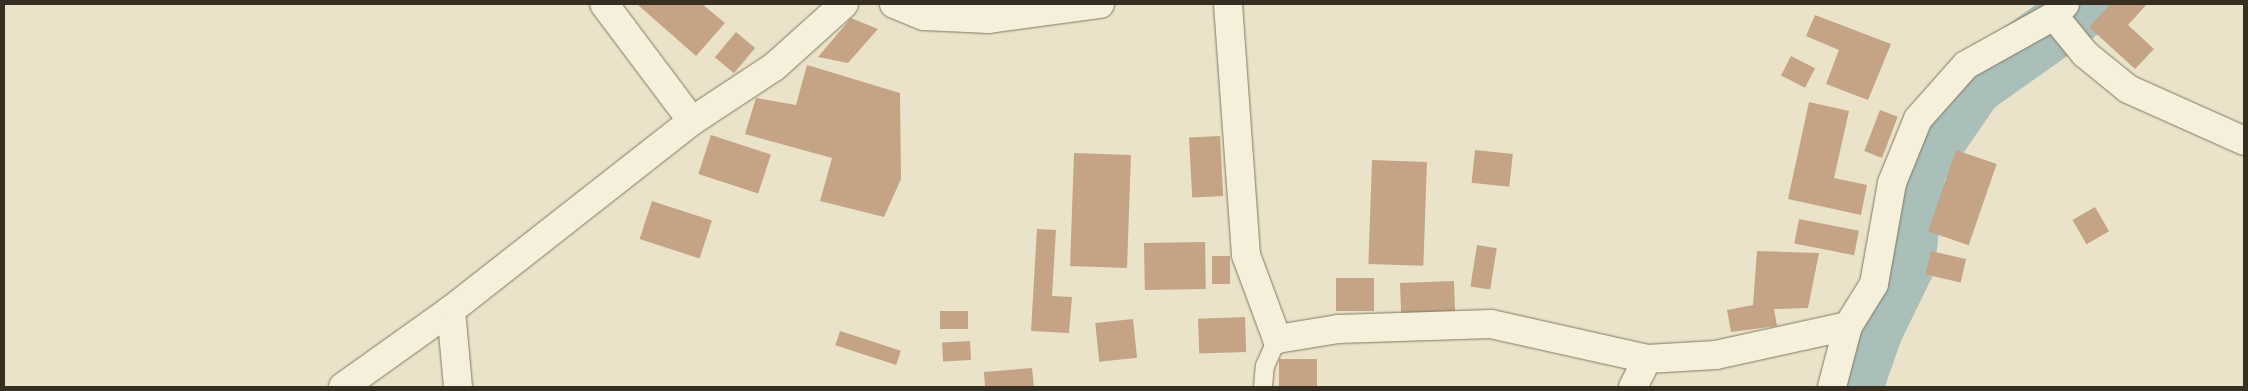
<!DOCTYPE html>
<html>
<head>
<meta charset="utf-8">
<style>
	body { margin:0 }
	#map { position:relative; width:2248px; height:391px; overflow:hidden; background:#eae3ca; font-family:Georgia,serif }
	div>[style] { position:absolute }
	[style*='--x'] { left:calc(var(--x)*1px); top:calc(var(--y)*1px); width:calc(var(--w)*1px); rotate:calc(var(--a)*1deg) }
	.river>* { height:60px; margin:-30px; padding:0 30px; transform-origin:30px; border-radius:30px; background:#aabfba }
	.building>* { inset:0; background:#c4a484; transform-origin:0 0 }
	.roads { filter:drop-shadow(0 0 1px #847760) drop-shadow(0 0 1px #847760) }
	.service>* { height:18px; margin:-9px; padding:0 9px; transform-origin:9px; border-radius:9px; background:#f5f0dc }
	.minor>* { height:28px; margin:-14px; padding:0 14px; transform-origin:14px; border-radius:14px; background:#f5f0dc }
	span { translate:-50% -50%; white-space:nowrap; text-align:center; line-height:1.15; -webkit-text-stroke:4px #f2edd8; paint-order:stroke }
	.frame { position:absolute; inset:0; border:5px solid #372e22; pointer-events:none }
</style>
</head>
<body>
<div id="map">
	<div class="river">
		<i style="--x:1853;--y:387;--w:60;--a:-70.7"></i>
		<i style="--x:1873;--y:330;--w:73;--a:-64.1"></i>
		<i style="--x:1905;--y:264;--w:96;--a:-83.4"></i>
		<i style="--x:1916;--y:169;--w:101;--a:-55.5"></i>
		<i style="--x:1973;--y:86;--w:142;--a:-35.3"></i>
	</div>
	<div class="building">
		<i style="clip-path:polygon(637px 4px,702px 4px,725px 23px,696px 56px)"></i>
		<i style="clip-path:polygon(2111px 4px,2147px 4px,2128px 25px,2154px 49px,2135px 69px,2089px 27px)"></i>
		<i style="clip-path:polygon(1815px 15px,1891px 44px,1868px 100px,1826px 84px,1839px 50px,1806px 36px)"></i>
		<i style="clip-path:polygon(851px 18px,878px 29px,848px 63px,818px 57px)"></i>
		<i style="left:736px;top:32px;width:25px;height:33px;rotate:40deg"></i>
		<i style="left:1791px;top:56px;width:27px;height:22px;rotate:27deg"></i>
		<i style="clip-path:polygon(807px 65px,900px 93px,901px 179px,884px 217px,820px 201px,832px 158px,745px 134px,756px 98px,796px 105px)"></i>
		<i style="clip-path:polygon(1809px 102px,1849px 111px,1834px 178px,1867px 185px,1861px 215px,1788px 199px)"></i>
		<i style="left:1880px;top:110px;width:19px;height:44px;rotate:21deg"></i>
		<i style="left:711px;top:135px;width:63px;height:41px;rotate:18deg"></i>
		<i style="left:1220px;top:136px;width:60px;height:31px;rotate:87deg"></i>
		<i style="left:1475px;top:150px;width:38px;height:33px;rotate:6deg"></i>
		<i style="left:1956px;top:150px;width:43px;height:86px;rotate:19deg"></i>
		<i style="left:1074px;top:153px;width:57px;height:113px;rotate:2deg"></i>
		<i style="left:1372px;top:160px;width:55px;height:104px;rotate:2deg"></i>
		<i style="left:652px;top:201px;width:63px;height:40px;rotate:18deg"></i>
		<i style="left:2095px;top:207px;width:28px;height:26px;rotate:60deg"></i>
		<i style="left:1799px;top:219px;width:61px;height:25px;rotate:11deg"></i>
		<i style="clip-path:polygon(1037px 229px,1056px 230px,1052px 296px,1072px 297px,1069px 333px,1031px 331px)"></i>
		<i style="left:1205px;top:242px;width:47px;height:61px;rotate:89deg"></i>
		<i style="left:1477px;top:245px;width:20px;height:42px;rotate:9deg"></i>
		<i style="clip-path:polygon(1757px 251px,1819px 253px,1808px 308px,1774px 309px,1777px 326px,1731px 332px,1727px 310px,1753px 305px)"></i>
		<i style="left:1931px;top:251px;width:36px;height:24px;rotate:13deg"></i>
		<i style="left:1212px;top:256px;width:18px;height:28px"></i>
		<i style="left:1374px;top:278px;width:33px;height:38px;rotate:90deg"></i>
		<i style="left:1454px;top:281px;width:31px;height:54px;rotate:88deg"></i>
		<i style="left:940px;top:311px;width:28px;height:18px"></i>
		<i style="left:1245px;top:317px;width:35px;height:47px;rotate:88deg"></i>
		<i style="left:1133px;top:319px;width:39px;height:38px;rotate:84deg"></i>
		<i style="left:840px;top:331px;width:64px;height:15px;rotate:18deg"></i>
		<i style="left:970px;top:341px;width:19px;height:28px;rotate:87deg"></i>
		<i style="left:1317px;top:359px;width:28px;height:38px;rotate:90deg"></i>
		<i style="clip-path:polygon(1032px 368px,1034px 387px,985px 387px,984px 372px)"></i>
	</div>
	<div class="roads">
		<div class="service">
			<i style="--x:1263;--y:387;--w:21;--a:-85"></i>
			<i style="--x:1265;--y:366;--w:30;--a:-66"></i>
		</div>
		<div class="minor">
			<i style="--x:894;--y:4;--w:32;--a:22"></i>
			<i style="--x:924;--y:16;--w:65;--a:2.6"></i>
			<i style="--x:989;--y:19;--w:112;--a:-7.7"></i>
			<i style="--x:1228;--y:4;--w:252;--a:85.9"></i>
			<i style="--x:1246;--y:255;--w:90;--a:69.7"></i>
			<i style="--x:1277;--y:339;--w:62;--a:-9.3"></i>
			<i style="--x:1338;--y:329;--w:153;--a:-1.9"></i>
			<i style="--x:1491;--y:324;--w:160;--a:12.6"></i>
			<i style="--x:2054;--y:16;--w:49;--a:50.8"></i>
			<i style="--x:2085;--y:54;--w:55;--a:39.1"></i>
			<i style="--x:2128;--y:89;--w:127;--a:24.1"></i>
			<i style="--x:692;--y:121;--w:98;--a:-33.4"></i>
			<i style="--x:774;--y:67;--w:94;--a:-42"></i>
			<i style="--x:451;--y:310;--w:77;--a:84.8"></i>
			<i style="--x:343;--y:387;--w:133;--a:-35.5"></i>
			<i style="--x:451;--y:310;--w:306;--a:-38.1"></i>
			<i style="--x:692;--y:121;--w:146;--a:-126.9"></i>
			<i style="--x:1633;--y:387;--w:31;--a:-63"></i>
			<i style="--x:1647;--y:359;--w:69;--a:-3.3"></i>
			<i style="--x:1716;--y:355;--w:135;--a:-12.4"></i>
			<i style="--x:1848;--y:326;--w:49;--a:-58.2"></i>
			<i style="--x:1874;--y:284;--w:103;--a:-79.9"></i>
			<i style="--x:1892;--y:183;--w:69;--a:-67.9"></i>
			<i style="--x:1918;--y:119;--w:72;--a:-48.4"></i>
			<i style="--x:1966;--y:65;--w:101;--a:-29.1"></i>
			<i style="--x:2054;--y:16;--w:16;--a:-47"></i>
			<i style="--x:1832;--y:387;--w:63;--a:-75.3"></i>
		</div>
	</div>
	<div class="frame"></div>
</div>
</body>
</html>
